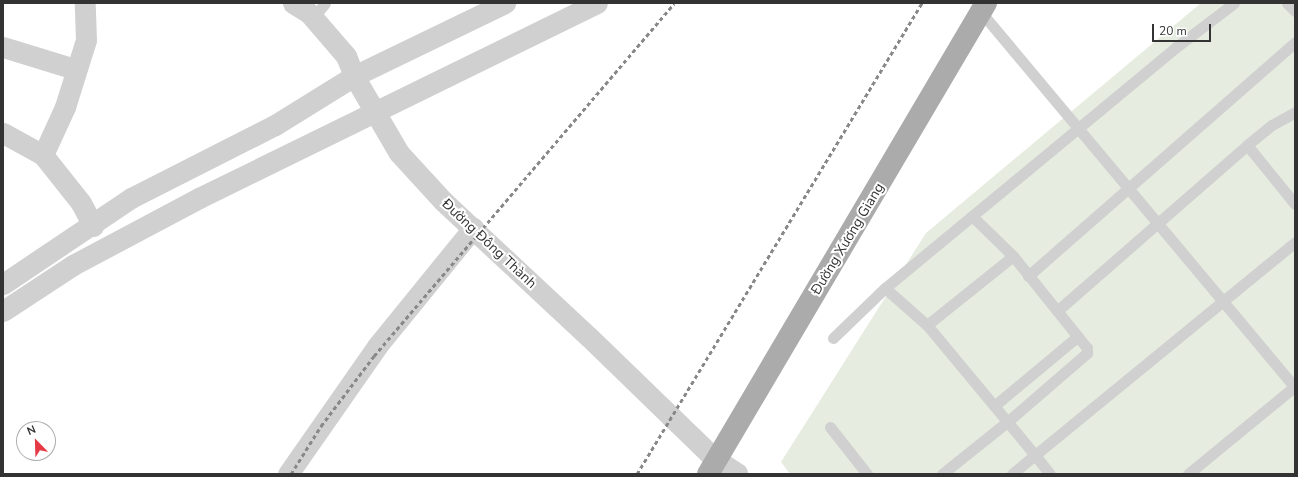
<!DOCTYPE html>
<html>
<head>
<meta charset="utf-8">
<style>
	body { margin:0 }
	#map { position:relative; width:1298px; height:477px; overflow:hidden; background:#fff; font-family:"Nunito Sans",sans-serif }
	div>[style] { position:absolute }
	[style*='--x'] { left:calc(var(--x)*1px); top:calc(var(--y)*1px); width:calc(var(--w)*1px); rotate:calc(var(--a)*1deg) }
	.green>* { inset:0; background:#e6ecdf }
	.service>* { height:11px; margin:-5.5px; padding:0 5.5px; transform-origin:5.5px; border-radius:5.5px; background:#d0d0d0 }
	.minor>* { height:21px; margin:-10.5px; padding:0 10.5px; transform-origin:10.5px; border-radius:10.5px; background:#d0d0d0 }
	.tertiary>* { height:22px; margin:-11px; padding:0 11px; transform-origin:11px; border-radius:11px; background:#d0d0d0 }
	.primary>* { height:22px; margin:-11px; padding:0 11px; transform-origin:11px; border-radius:11px; background:#ababab }
	.rail>* { height:3px; margin-top:-1.5px; transform-origin:0; background:repeating-linear-gradient(90deg,#888 0 4px,transparent 0 7px) }
	span { translate:-50% -50%; white-space:nowrap; text-align:center; line-height:1.15; -webkit-text-stroke:4px #fff; paint-order:stroke }
	.street-label { font-size:14px; color:#333 }
	.frame { position:absolute; inset:0; border:4px solid #333; pointer-events:none }
	.north { position:absolute; left:16px; top:421px; width:40px; height:40px; box-sizing:border-box; background:#fff; border:1px solid #adadad; border-radius:50%; rotate:337deg; font-size:11px; font-weight:700; line-height:16px; text-align:center; color:#333 }
	.north::after { content:''; display:block; margin:auto; width:14px; height:18px; background:#e63946; clip-path:polygon(50% 0,100% 100%,50% 72%,0 100%) }
	.scale { position:absolute; left:1152px; top:24px; width:59px; height:18px; box-sizing:border-box; border:2px solid #333; border-top:0; padding-left:5px; font-size:12px; line-height:14px; white-space:nowrap; color:#333; -webkit-text-stroke:3px #fff; paint-order:stroke }
</style>
</head>
<body>
<div id="map">
	<div class="green">
		<i style="clip-path:polygon(1201px 3px,1295px 3px,1295px 474px,790px 474px,781px 462px,926px 233px)"></i>
	</div>
	<div class="service">
		<i style="--x:1287;--y:3;--w:11;--a:45"></i>
		<i style="--x:981;--y:12;--w:490;--a:50.1"></i>
		<i style="--x:313;--y:18;--w:19;--a:-51"></i>
		<i style="--x:1247;--y:145;--w:76;--a:50.9"></i>
		<i style="--x:1028;--y:276;--w:355;--a:-41.2"></i>
		<i style="--x:885;--y:288;--w:56;--a:41.4"></i>
		<i style="--x:927;--y:325;--w:169;--a:50.3"></i>
		<i style="--x:1035;--y:455;--w:336;--a:-39.3"></i>
		<i style="--x:1057;--y:311;--w:252;--a:-41.1"></i>
		<i style="--x:1247;--y:145;--w:32;--a:-39"></i>
		<i style="--x:1272;--y:125;--w:26;--a:-29"></i>
		<i style="--x:927;--y:325;--w:110;--a:-38.7"></i>
		<i style="--x:833;--y:338;--w:72;--a:-43.9"></i>
		<i style="--x:885;--y:288;--w:376;--a:-39.6"></i>
		<i style="--x:1175;--y:48;--w:74;--a:-37.3"></i>
		<i style="--x:994;--y:406;--w:109;--a:-39.8"></i>
		<i style="--x:830;--y:427;--w:60;--a:51.8"></i>
		<i style="--x:942;--y:474;--w:83;--a:-38.7"></i>
		<i style="--x:1007;--y:422;--w:106;--a:-40.8"></i>
		<i style="--x:1087;--y:353;--w:5;--a:-90"></i>
		<i style="--x:1087;--y:348;--w:118;--a:-128.8"></i>
		<i style="--x:1013;--y:256;--w:56;--a:-135.7"></i>
		<i style="--x:1012;--y:474;--w:30;--a:-40"></i>
		<i style="--x:1035;--y:455;--w:24;--a:52"></i>
		<i style="--x:1188;--y:474;--w:139;--a:-39.4"></i>
	</div>
	<div class="minor">
		<i style="--x:293;--y:3;--w:19;--a:32"></i>
		<i style="--x:309;--y:13;--w:57;--a:49.3"></i>
		<i style="--x:346;--y:56;--w:22;--a:68"></i>
		<i style="--x:354;--y:76;--w:89;--a:59.7"></i>
		<i style="--x:399;--y:153;--w:65;--a:47.5"></i>
		<i style="--x:443;--y:201;--w:200;--a:43"></i>
		<i style="--x:589;--y:337;--w:178;--a:44.1"></i>
		<i style="--x:3;--y:47;--w:75;--a:17"></i>
		<i style="--x:3;--y:133;--w:46;--a:28.8"></i>
		<i style="--x:43;--y:155;--w:61;--a:51.6"></i>
		<i style="--x:81;--y:203;--w:26;--a:62"></i>
		<i style="--x:43;--y:155;--w:53;--a:-65.4"></i>
		<i style="--x:65;--y:107;--w:70;--a:-72.6"></i>
		<i style="--x:86;--y:40;--w:37;--a:-92"></i>
		<i style="--x:3;--y:284;--w:154;--a:-33.9"></i>
		<i style="--x:131;--y:198;--w:161;--a:-26.9"></i>
		<i style="--x:275;--y:125;--w:93;--a:-31.8"></i>
		<i style="--x:354;--y:76;--w:168;--a:-25.8"></i>
		<i style="--x:3;--y:311;--w:84;--a:-33.3"></i>
		<i style="--x:73;--y:265;--w:143;--a:-28"></i>
		<i style="--x:199;--y:198;--w:443;--a:-26.1"></i>
		<i style="--x:288;--y:474;--w:157;--a:-55.1"></i>
		<i style="--x:378;--y:345;--w:151;--a:-50.9"></i>
	</div>
	<div class="tertiary">
		<i style="--x:717;--y:461;--w:24;--a:33"></i>
	</div>
	<div class="primary">
		<i style="--x:708;--y:474;--w:547;--a:-59.45"></i>
	</div>
	<div class="rail">
		<i style="--x:291;--y:474;--w:57;--a:-58"></i>
		<i style="--x:321;--y:426;--w:88;--a:-52.9"></i>
		<i style="--x:374;--y:356;--w:463;--a:-49.6"></i>
		<i style="--x:637;--y:474;--w:551;--a:-58.82"></i>
	</div>
	<div class="street-label">
		<span style="left:848px;top:239px;rotate:-59deg">Đường Xương Giang</span>
		<span style="left:489px;top:244px;rotate:43deg">Đường Đông Thành</span>
	</div>
	<div class="frame"></div>
	<div class="north">N</div>
	<div class="scale">20 m</div>
</div>
</body>
</html>
